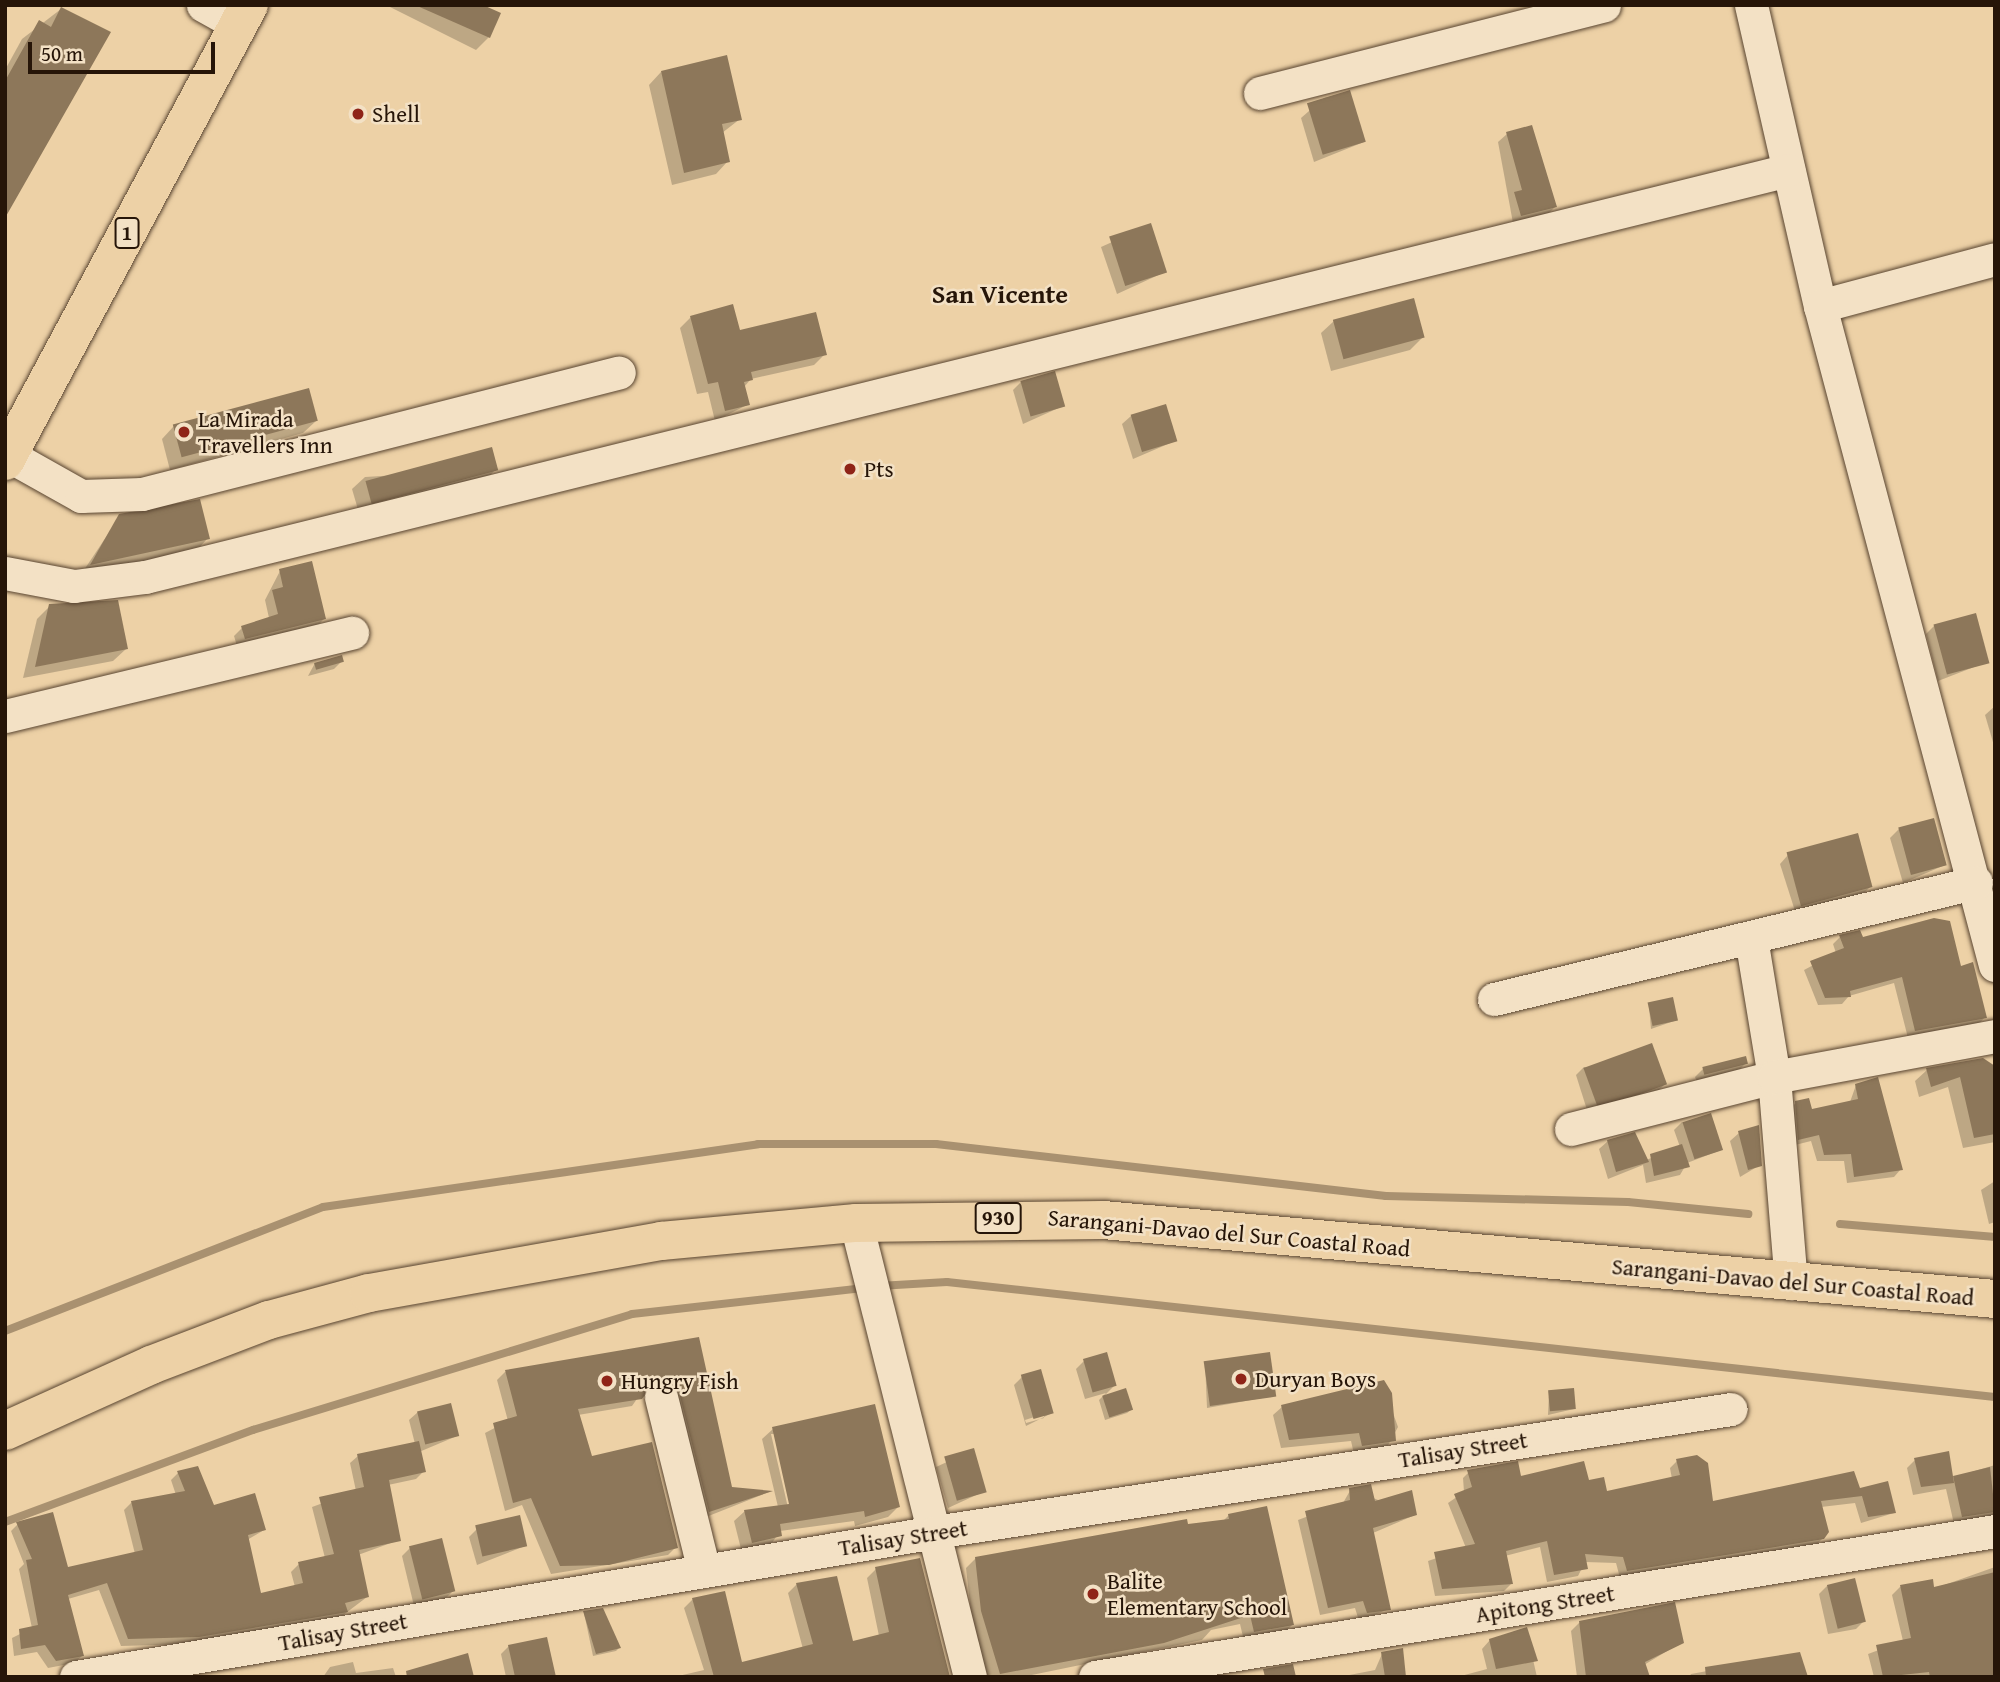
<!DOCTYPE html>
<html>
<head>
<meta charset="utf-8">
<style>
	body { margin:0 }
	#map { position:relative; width:2000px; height:1682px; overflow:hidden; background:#edd1a6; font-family:"Gentium Book Plus",serif }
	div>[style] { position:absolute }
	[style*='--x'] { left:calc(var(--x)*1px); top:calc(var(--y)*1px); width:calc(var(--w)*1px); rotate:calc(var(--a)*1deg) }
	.shadow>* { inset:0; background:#0003 }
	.stream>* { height:8px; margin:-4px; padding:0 4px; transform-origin:4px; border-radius:4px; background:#a99170 }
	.building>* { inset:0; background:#8d775a; transform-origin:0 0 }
	.roads { filter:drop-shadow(0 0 2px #584430) drop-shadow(0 0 2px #584430) }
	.minor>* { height:33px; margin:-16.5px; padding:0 16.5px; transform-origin:16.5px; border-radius:16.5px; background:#f3e1c5 }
	.major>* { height:38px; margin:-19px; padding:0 19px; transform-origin:19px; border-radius:19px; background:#edd1a6 }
	.dots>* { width:19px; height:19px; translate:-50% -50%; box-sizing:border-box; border:4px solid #f3e1c5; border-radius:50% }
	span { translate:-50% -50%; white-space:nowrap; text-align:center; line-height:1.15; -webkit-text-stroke:5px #f3e1c5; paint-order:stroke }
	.shield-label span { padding:2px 5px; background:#f3e1c5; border:2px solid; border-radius:5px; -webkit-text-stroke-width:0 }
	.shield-label { font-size:21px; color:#261508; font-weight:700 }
	.poi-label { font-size:23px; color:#261508 }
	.left { translate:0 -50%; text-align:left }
	.street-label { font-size:23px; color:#261508 }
	.quarter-label { font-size:26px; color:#261508; font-weight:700 }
	.frame { position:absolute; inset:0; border:7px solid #261508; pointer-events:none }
	.scale { position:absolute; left:28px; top:42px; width:187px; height:32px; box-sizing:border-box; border:4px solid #261508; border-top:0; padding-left:9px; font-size:21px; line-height:24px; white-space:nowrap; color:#261508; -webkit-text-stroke:5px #f3e1c5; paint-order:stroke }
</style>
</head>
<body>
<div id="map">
	<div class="shadow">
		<i style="clip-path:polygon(386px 5px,479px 5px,489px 37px,476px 50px)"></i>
		<i style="clip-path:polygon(61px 9px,5px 215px,5px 70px,22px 39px)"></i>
		<i style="clip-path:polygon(661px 72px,740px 119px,722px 133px,728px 161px,716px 174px,672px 185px,649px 85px)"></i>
		<i style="clip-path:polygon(1349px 92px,1364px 142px,1314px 162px,1301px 118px,1324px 98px)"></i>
		<i style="clip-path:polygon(1507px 134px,1555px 207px,1547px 215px,1513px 223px,1498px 142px)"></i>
		<i style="clip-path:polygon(1150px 225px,1165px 272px,1117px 294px,1101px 247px)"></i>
		<i style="clip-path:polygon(691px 317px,739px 332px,825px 354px,814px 365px,751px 379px,744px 387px,749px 404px,715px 421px,708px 392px,697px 394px,680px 328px)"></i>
		<i style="clip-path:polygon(1334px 321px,1423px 337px,1410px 350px,1331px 371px,1321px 333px)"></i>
		<i style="clip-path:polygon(1021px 382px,1063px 406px,1023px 424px,1013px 390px)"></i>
		<i style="clip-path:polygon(1131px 416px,1175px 441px,1133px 459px,1122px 424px)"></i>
		<i style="clip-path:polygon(316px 421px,303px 433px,170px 470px,162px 439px,174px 426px)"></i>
		<i style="clip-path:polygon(496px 469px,484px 482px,359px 513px,352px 489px,365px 477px)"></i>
		<i style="clip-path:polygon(120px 516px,208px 538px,196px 551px,80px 576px)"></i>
		<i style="clip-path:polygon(280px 571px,324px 619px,316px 627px,237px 646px,234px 636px,242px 628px,269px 618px,265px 600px)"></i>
		<i style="clip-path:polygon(50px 606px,126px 649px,113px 661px,23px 678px,37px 619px)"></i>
		<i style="clip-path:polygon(1934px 626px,1987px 662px,1938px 681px,1926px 634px)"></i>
		<i style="clip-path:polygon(342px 661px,334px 669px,308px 676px,315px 663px)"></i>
		<i style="clip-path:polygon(1995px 706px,1995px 749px,1985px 715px)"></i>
		<i style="clip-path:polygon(1899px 829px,1945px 865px,1903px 883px,1890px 838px)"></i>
		<i style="clip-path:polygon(1788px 855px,1870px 887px,1862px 895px,1795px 911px,1780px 864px)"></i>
		<i style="clip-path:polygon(1840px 937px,1960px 968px,1985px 1017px,1978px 1025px,1908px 1038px,1894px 983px,1849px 996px,1842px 1004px,1818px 1005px,1804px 970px,1836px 953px,1833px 944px)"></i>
		<i style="clip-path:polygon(1649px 1007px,1677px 1020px,1651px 1029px)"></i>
		<i style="clip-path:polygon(1983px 1060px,1995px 1142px,1963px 1148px,1948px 1087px,1919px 1097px,1915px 1081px,1927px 1070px)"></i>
		<i style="clip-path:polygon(1746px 1063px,1738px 1071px,1697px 1082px,1695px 1077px,1703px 1069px)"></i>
		<i style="clip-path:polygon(1584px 1067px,1665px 1084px,1657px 1092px,1587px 1110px,1576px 1075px)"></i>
		<i style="clip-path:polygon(1856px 1085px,1901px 1169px,1894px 1177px,1847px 1183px,1844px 1161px,1817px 1161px,1811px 1141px,1791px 1146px,1788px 1110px,1796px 1103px,1811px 1111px,1850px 1102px)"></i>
		<i style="clip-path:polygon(1682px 1122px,1721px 1150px,1687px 1163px,1680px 1175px,1646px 1183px,1643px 1165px,1608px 1179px,1599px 1149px,1608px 1141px,1646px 1160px,1680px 1147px,1674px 1130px)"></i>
		<i style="clip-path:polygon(1739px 1133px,1760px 1165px,1740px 1177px,1730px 1141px)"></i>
		<i style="clip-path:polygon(1995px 1181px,1995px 1222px,1989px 1224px,1981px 1190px)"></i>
		<i style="clip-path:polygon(698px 1339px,730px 1488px,769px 1492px,701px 1519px,644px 1389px,632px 1406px,578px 1415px,590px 1458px,676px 1547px,668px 1555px,551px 1574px,522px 1505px,505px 1511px,485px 1433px,508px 1421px,497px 1380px,505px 1372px)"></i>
		<i style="clip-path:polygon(1084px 1361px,1115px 1385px,1104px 1396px,1131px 1410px,1127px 1413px,1105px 1420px,1099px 1400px,1106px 1393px,1085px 1399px,1076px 1369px)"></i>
		<i style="clip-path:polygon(1205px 1362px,1274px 1396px,1207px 1408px)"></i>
		<i style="clip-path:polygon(evenodd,1022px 1377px,1052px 1413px,1026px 1426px,1014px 1385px,1022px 1377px,1044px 1414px,1044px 1418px,1026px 1423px,1025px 1420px,1044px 1414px)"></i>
		<i style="clip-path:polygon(1382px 1382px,1398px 1427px,1386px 1449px,1354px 1454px,1351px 1441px,1281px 1448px,1273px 1415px,1282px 1407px)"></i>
		<i style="clip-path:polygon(1549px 1393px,1574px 1409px,1548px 1415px)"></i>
		<i style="clip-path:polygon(418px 1412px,457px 1436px,419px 1452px,424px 1471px,416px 1479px,388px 1485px,399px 1540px,358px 1555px,367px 1597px,338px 1619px,190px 1644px,121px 1646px,99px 1590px,68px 1599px,82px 1656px,74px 1663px,48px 1668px,37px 1652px,14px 1656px,12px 1638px,32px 1628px,19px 1569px,24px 1564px,11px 1531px,19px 1523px,66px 1569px,135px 1554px,124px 1510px,132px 1502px,176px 1495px,171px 1480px,178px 1473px,213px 1507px,264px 1530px,247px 1540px,259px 1595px,295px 1587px,291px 1572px,299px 1564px,325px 1558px,312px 1507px,356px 1491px,350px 1463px,358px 1456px,415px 1444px,409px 1420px)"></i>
		<i style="clip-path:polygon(evenodd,773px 1429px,898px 1507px,888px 1517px,855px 1526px,854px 1521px,780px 1531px,770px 1546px,742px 1553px,734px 1521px,745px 1511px,778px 1507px,762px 1439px,773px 1429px,771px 1434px,775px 1434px,793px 1512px,789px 1512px,771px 1434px)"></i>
		<i style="clip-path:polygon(973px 1450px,985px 1491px,948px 1508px,936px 1467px)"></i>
		<i style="clip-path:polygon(1915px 1460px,1951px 1478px,1995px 1465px,1995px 1517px,1954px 1524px,1946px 1489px,1913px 1495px,1907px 1468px)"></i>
		<i style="clip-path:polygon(1677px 1461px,1712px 1503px,1859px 1490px,1894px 1513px,1861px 1523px,1855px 1503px,1821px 1507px,1823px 1538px,1815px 1546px,1620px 1578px,1616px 1563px,1585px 1562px,1578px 1576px,1547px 1582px,1540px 1547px,1505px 1556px,1511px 1584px,1504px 1591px,1435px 1596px,1428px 1561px,1466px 1548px,1448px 1503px,1464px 1492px,1463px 1478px,1470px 1471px,1588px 1482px,1606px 1493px,1672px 1479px,1670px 1468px)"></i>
		<i style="clip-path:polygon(1351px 1489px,1415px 1515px,1373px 1533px,1389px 1609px,1359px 1621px,1355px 1608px,1320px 1615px,1298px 1520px,1343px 1503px)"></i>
		<i style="clip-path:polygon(1229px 1515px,1292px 1625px,1282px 1635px,1244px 1641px,1240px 1624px,1211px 1630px,1202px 1640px,1022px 1677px,988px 1677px,972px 1622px,966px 1568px,976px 1558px,1223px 1521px)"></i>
		<i style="clip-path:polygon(477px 1529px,525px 1546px,477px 1565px,469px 1537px)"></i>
		<i style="clip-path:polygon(410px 1548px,453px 1591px,445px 1599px,414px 1606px,402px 1556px)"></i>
		<i style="clip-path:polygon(919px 1560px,890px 1677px,674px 1677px,704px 1670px,684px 1608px,693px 1599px,741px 1664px,803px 1649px,788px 1593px,797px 1584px,851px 1643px,879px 1636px,867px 1578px,876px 1569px)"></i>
		<i style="clip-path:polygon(1995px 1567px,1995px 1677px,1874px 1677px,1868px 1654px,1903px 1641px,1892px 1595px,1900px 1587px,1931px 1581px,1933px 1589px)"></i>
		<i style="clip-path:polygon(1827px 1586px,1864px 1621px,1856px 1629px,1828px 1634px,1819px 1594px)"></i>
		<i style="clip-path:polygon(584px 1613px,619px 1648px,616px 1651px,593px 1656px)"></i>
		<i style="clip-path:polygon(1579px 1623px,1682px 1642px,1644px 1665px,1648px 1677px,1577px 1677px,1571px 1631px)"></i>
		<i style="clip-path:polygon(1526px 1629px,1537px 1677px,1457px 1677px,1487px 1669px,1482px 1649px,1490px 1640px)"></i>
		<i style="clip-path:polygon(509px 1646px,555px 1677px,506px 1677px,501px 1654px)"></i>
		<i style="clip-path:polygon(1382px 1654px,1404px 1677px,1339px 1677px,1375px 1670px)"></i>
		<i style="clip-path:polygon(1799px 1654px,1806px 1677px,1689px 1677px,1691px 1674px)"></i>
		<i style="clip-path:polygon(353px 1662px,356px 1673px,393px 1668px,396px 1677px,323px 1677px,330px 1667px)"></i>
	</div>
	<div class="stream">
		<i style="--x:1840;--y:1224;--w:156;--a:4.8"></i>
		<i style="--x:879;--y:1286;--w:68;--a:-3.4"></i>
		<i style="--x:947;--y:1282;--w:1054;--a:6.26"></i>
		<i style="--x:5;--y:1331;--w:341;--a:-21.3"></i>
		<i style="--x:323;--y:1207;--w:440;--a:-8.2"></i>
		<i style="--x:758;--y:1144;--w:178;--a:0"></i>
		<i style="--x:936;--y:1144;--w:453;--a:6.6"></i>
		<i style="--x:1386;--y:1196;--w:242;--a:1.4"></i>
		<i style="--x:1628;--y:1202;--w:121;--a:5.7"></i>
		<i style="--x:5;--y:1522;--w:265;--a:-20.4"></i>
		<i style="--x:253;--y:1430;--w:396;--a:-17"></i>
		<i style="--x:632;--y:1314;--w:232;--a:-6.4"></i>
	</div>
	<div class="building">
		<i style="clip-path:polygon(415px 5px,483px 5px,501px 13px,490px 38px)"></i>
		<i style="clip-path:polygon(61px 7px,111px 32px,5px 218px,5px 81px,39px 20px,51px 27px)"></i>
		<i style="clip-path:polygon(727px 55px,742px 120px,722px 124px,730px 162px,684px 173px,661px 71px)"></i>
		<i style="left:1350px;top:90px;width:54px;height:45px;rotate:73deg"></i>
		<i style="clip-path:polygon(1532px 125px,1557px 207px,1521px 216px,1514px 192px,1522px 190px,1506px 132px)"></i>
		<i style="left:1151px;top:223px;width:52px;height:44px;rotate:72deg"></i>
		<i style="left:1414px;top:298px;width:41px;height:84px;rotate:75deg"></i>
		<i style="clip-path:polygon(733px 304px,740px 330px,816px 312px,827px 355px,751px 372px,753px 380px,744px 382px,750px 405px,725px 411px,718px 382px,708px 384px,690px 316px)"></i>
		<i style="left:1055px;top:371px;width:37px;height:36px;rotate:74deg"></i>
		<i style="left:309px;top:388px;width:34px;height:141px;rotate:75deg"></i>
		<i style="left:1166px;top:404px;width:39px;height:37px;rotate:73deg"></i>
		<i style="left:492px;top:447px;width:24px;height:131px;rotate:75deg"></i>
		<i style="clip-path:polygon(200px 499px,210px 539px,90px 565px,119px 514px)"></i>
		<i style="clip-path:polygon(312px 561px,326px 619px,245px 639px,241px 626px,278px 614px,272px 590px,283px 587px,279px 569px)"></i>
		<i style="clip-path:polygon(118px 600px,128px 649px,35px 667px,49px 604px)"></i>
		<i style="left:1976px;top:613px;width:52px;height:44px;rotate:75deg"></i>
		<i style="left:342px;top:655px;width:7px;height:29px;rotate:74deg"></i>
		<i style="left:1934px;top:818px;width:49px;height:37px;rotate:75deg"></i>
		<i style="left:1858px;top:833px;width:56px;height:74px;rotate:75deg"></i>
		<i style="clip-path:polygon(1934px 918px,1950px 921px,1961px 966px,1973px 962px,1987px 1018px,1915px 1031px,1902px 977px,1850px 991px,1851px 997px,1825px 998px,1810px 961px,1844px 948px,1839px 935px,1860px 930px,1863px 937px)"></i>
		<i style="left:1673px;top:997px;width:24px;height:26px;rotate:78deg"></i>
		<i style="left:1652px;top:1043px;width:44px;height:73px;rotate:70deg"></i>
		<i style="left:1746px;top:1056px;width:8px;height:45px;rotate:76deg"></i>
		<i style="clip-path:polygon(1983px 1058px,1995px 1066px,1995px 1134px,1974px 1138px,1960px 1077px,1931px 1087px,1926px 1068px)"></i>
		<i style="clip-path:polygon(1878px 1077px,1903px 1170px,1854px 1177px,1851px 1154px,1824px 1155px,1819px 1135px,1798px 1140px,1795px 1101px,1809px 1098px,1812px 1109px,1858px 1099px,1855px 1084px)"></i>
		<i style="left:1711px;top:1113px;width:39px;height:30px;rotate:72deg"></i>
		<i style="clip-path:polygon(1759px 1125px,1762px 1166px,1748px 1170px,1738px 1131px)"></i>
		<i style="clip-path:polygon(1635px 1132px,1649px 1162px,1616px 1172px,1607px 1140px)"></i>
		<i style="clip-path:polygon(1682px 1144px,1690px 1167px,1654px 1176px,1650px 1154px)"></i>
		<i style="clip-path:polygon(699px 1337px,732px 1487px,773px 1491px,709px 1512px,679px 1392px,667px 1379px,656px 1379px,642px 1399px,578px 1409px,592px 1456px,652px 1442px,678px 1548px,609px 1565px,560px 1566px,531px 1498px,513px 1503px,493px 1423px,517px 1416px,505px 1370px)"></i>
		<i style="left:1107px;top:1352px;width:35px;height:25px;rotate:74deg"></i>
		<i style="left:1270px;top:1352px;width:45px;height:67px;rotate:82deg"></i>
		<i style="left:1041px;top:1369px;width:46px;height:21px;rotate:74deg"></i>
		<i style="clip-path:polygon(1384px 1380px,1392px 1393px,1396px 1441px,1362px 1446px,1359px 1433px,1289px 1440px,1281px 1405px)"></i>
		<i style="left:1126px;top:1388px;width:23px;height:25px;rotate:72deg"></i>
		<i style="left:1574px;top:1388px;width:21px;height:26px;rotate:85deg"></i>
		<i style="left:451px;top:1403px;width:34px;height:35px;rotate:76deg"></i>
		<i style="clip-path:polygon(875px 1404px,900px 1507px,865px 1517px,864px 1511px,780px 1524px,782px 1536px,752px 1543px,744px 1510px,789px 1504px,772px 1427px)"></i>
		<i style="clip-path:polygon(419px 1441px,426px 1472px,389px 1480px,401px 1541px,359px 1550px,369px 1597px,345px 1603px,348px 1612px,199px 1637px,128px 1639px,107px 1583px,68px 1595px,84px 1656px,56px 1661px,45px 1645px,21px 1649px,19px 1629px,38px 1625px,26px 1560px,32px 1559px,16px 1522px,53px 1512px,68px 1567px,143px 1550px,131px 1501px,185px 1491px,177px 1471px,198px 1466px,214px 1505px,255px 1493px,266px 1530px,248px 1535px,261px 1593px,303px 1583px,298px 1562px,334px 1554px,319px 1497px,364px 1487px,357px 1454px)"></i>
		<i style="left:974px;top:1448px;width:46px;height:31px;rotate:74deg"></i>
		<i style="clip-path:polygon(1949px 1451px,1954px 1483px,1921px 1487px,1914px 1458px)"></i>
		<i style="clip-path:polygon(1697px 1455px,1708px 1463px,1713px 1501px,1854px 1471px,1860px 1488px,1888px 1481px,1896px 1513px,1868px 1517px,1862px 1496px,1821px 1501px,1829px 1532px,1824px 1539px,1627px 1571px,1623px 1557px,1585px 1554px,1588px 1569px,1554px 1575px,1547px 1541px,1506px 1551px,1513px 1584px,1442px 1589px,1434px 1552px,1475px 1544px,1454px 1494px,1472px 1487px,1467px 1470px,1518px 1461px,1521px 1476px,1584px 1461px,1589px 1480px,1604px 1477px,1607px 1491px,1680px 1475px,1676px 1459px)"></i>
		<i style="clip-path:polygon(1990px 1467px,1995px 1512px,1962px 1517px,1953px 1476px)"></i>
		<i style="clip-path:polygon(1371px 1484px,1375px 1501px,1412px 1490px,1417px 1515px,1373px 1528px,1391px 1610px,1367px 1613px,1363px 1601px,1328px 1608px,1305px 1511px,1350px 1500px,1349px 1488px)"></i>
		<i style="clip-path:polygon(1267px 1506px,1294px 1625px,1254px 1632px,1250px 1615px,1164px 1643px,1000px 1674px,981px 1611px,975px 1557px,1187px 1519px,1188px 1524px,1229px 1519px,1228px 1514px)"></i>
		<i style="left:520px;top:1515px;width:32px;height:46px;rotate:77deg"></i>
		<i style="left:442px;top:1538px;width:55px;height:34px;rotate:76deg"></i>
		<i style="clip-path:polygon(920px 1558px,950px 1677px,714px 1677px,692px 1598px,725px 1591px,742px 1662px,813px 1644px,796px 1583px,837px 1576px,853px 1641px,889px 1632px,875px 1567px)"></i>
		<i style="clip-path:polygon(1995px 1572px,1995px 1677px,1930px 1677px,1929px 1672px,1883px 1677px,1876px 1645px,1911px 1638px,1900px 1585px,1933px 1579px,1934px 1587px)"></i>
		<i style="left:1855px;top:1578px;width:45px;height:29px;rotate:76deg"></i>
		<i style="clip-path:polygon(1675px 1602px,1684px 1643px,1645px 1662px,1650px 1677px,1586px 1677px,1579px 1621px)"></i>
		<i style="clip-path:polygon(603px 1608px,621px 1648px,596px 1654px,583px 1611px)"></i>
		<i style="clip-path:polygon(1527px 1627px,1538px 1661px,1496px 1669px,1489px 1639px)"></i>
		<i style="clip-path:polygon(547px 1637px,556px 1677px,515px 1677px,508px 1645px)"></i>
		<i style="clip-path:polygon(1403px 1648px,1406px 1677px,1385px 1677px,1381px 1652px)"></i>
		<i style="clip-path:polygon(1800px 1652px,1808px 1677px,1706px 1677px,1705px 1667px)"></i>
		<i style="clip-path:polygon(468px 1653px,474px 1677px,407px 1677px,406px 1671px)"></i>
		<i style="clip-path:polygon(1293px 1664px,1296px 1677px,1265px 1677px,1263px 1669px)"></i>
	</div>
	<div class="roads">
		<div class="minor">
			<i style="--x:203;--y:5;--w:41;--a:29.1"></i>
			<i style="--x:1751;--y:5;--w:309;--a:77.1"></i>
			<i style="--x:1820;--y:306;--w:682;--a:75.13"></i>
			<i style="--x:1260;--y:93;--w:355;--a:-14.3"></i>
			<i style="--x:1820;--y:306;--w:181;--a:-15"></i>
			<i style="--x:8;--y:455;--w:84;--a:29.3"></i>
			<i style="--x:81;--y:496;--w:61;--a:-1.9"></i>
			<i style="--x:142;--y:494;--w:492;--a:-14.3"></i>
			<i style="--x:5;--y:573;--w:70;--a:10.7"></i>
			<i style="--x:74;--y:586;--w:72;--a:-7.2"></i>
			<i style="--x:145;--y:577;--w:1693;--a:-13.91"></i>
			<i style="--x:5;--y:716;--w:357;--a:-13.5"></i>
			<i style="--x:1751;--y:938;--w:141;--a:80.6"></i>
			<i style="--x:1774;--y:1077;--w:207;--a:85.3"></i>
			<i style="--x:1494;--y:999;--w:496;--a:-13.6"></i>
			<i style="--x:1571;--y:1129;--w:210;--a:-14.4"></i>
			<i style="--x:1774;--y:1077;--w:225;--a:-10.5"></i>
			<i style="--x:856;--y:1223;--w:468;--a:75.9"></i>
			<i style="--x:661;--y:1397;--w:179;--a:76.1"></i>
			<i style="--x:76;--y:1677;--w:871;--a:-9.58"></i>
			<i style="--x:935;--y:1532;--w:805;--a:-8.78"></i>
			<i style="--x:1095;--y:1677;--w:912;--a:-9.21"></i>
		</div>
		<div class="major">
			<i style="--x:5;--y:461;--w:517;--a:-61.85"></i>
			<i style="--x:5;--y:1431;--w:160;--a:-24.3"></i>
			<i style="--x:151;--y:1365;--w:126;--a:-20.9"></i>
			<i style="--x:269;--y:1320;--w:104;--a:-15.1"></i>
			<i style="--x:369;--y:1293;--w:297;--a:-10.1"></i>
			<i style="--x:661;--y:1241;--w:196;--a:-5.3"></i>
			<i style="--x:856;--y:1223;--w:247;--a:-0.7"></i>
			<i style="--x:1103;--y:1220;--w:895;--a:5.06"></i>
		</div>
	</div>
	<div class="dots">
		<i style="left:358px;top:114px;background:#8f2418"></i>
		<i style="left:184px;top:432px;background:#8f2418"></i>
		<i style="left:850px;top:469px;background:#8f2418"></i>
		<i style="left:1241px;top:1379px;background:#8f2418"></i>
		<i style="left:607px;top:1381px;background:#8f2418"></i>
		<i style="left:1093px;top:1594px;background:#8f2418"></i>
	</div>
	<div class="shield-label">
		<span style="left:127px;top:233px">1</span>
		<span style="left:998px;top:1218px">930</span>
	</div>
	<div class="poi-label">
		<span class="left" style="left:372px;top:114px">Shell</span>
		<span class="left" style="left:198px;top:432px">La Mirada<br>Travellers Inn</span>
		<span class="left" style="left:864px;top:469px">Pts</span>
		<span class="left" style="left:1255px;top:1379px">Duryan Boys</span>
		<span class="left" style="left:621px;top:1381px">Hungry Fish</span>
		<span class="left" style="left:1107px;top:1594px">Balite<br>Elementary School</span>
	</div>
	<div class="street-label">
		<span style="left:1229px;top:1233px;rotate:5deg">Sarangani-Davao del Sur Coastal Road</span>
		<span style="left:1793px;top:1282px;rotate:5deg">Sarangani-Davao del Sur Coastal Road</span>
		<span style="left:1463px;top:1450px;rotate:-9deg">Talisay Street</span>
		<span style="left:903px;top:1538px;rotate:-9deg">Talisay Street</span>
		<span style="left:1545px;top:1604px;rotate:-9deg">Apitong Street</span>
		<span style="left:343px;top:1632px;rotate:-10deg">Talisay Street</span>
	</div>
	<div class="quarter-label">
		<span style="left:1000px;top:294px">San Vicente</span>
	</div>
	<div class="frame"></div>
	<div class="scale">50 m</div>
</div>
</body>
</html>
